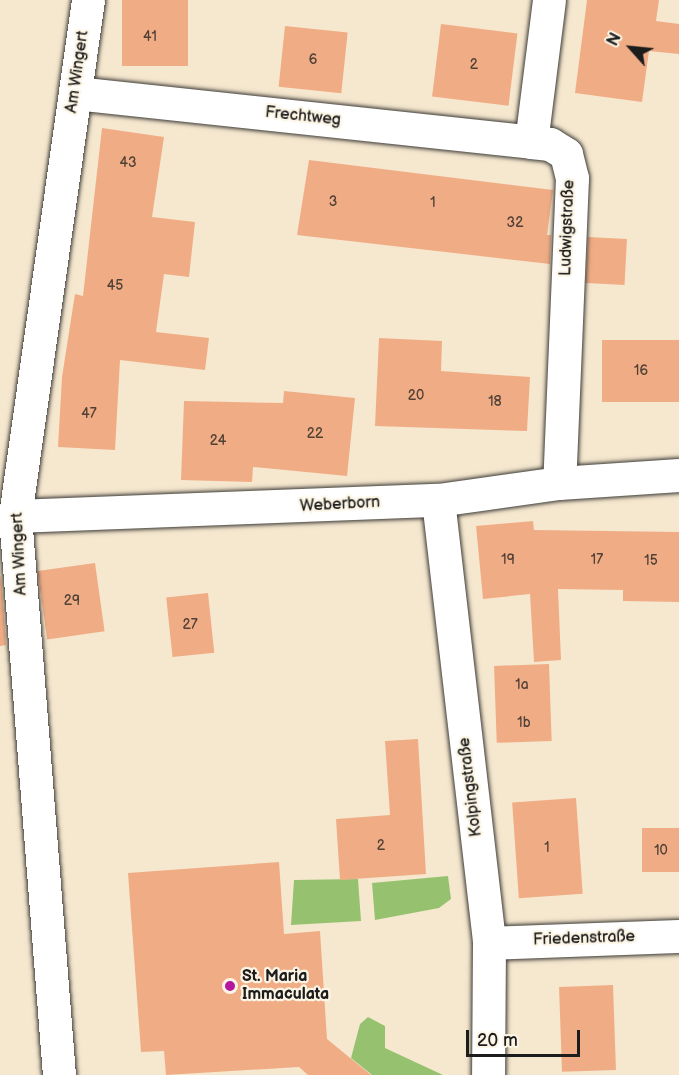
<!DOCTYPE html>
<html>
<head>
<meta charset="utf-8">
<style>
	body { margin:0 }
	#map { position:relative; width:679px; height:1075px; overflow:hidden; background:#f6e8cf; font-family:"Balsamiq Sans",sans-serif }
	div>[style] { position:absolute }
	[style*='--x'] { left:calc(var(--x)*1px); top:calc(var(--y)*1px); width:calc(var(--w)*1px); rotate:calc(var(--a)*1deg) }
	.green>* { inset:0; background:#96c26f }
	.building>* { inset:0; background:#f0ad85; transform-origin:0 0 }
	.roads { filter:drop-shadow(0 0 2px #3d3b37) drop-shadow(0 0 2px #3d3b37) }
	.minor>* { height:33px; margin:-16.5px; padding:0 16.5px; transform-origin:16.5px; border-radius:16.5px; background:#fff }
	.dots>* { width:16px; height:16px; translate:-50% -50%; box-sizing:border-box; border:3px solid #fcf5e5; border-radius:50% }
	span { translate:-50% -50%; white-space:nowrap; text-align:center; line-height:1.15; -webkit-text-stroke:4.5px #fcf5e5; paint-order:stroke }
	.number-label { font-size:14px; color:#514036 }
	.number-label span { -webkit-text-stroke-width:0 }
	.street-label { font-size:16px; color:#1c1c1c }
	.poi-label { font-size:16px; color:#1c1c1c; font-weight:700 }
	.left { translate:0 -50%; text-align:left }
	.north { position:absolute; left:601px; top:18px; width:60px; height:60px; -webkit-text-stroke:4px #fcf5e5; paint-order:stroke; rotate:297deg; font-size:16px; font-weight:700; line-height:24px; text-align:center; color:#1c1c1c }
	.north::after { content:''; display:block; margin:auto; width:21px; height:27px; background:#1c1c1c; clip-path:polygon(50% 0,100% 100%,50% 72%,0 100%) }
	.scale { position:absolute; left:466px; top:1030px; width:114px; height:27px; box-sizing:border-box; border:3px solid #1c1c1c; border-top:0; padding-left:8px; font-size:18px; line-height:21px; white-space:nowrap; color:#1c1c1c; -webkit-text-stroke:4px #fcf5e5; paint-order:stroke }
</style>
</head>
<body>
<div id="map">
	<div class="green">
		<i style="clip-path:polygon(448px 876px,451px 899px,439px 908px,375px 920px,372px 883px)"></i>
		<i style="clip-path:polygon(358px 879px,361px 921px,291px 925px,294px 880px)"></i>
		<i style="clip-path:polygon(368px 1017px,385px 1026px,385px 1048px,443px 1075px,372px 1075px,351px 1058px,360px 1024px)"></i>
	</div>
	<div class="building">
		<i style="left:122px;top:0;width:66px;height:66px"></i>
		<i style="clip-path:polygon(587px 0,659px 0,656px 21px,679px 24px,679px 54px,649px 51px,642px 102px,575px 93px)"></i>
		<i style="left:441px;top:24px;width:77px;height:73px;rotate:7deg"></i>
		<i style="left:285px;top:26px;width:63px;height:61px;rotate:6deg"></i>
		<i style="clip-path:polygon(102px 128px,164px 137px,152px 217px,195px 222px,189px 277px,164px 274px,156px 332px,209px 338px,205px 370px,120px 360px,115px 450px,58px 447px,62px 377px,75px 294px,83px 296px)"></i>
		<i style="clip-path:polygon(309px 160px,553px 190px,547px 235px,551px 235px,550px 264px,297px 235px)"></i>
		<i style="left:588px;top:237px;width:39px;height:46px;rotate:3deg"></i>
		<i style="clip-path:polygon(379px 338px,442px 341px,441px 371px,530px 377px,527px 431px,375px 426px)"></i>
		<i style="left:602px;top:340px;width:77px;height:62px"></i>
		<i style="clip-path:polygon(284px 391px,355px 398px,347px 476px,253px 467px,252px 482px,181px 480px,184px 401px,283px 403px)"></i>
		<i style="clip-path:polygon(533px 521px,534px 530px,679px 532px,679px 602px,623px 601px,623px 590px,558px 589px,561px 660px,534px 662px,530px 594px,483px 599px,476px 526px)"></i>
		<i style="left:95px;top:563px;width:69px;height:58px;rotate:82deg"></i>
		<i style="clip-path:polygon(1px 576px,6px 645px,0 646px,0 577px)"></i>
		<i style="left:208px;top:593px;width:60px;height:42px;rotate:84deg"></i>
		<i style="left:549px;top:664px;width:77px;height:55px;rotate:88deg"></i>
		<i style="clip-path:polygon(418px 739px,426px 874px,340px 880px,336px 819px,390px 815px,385px 741px)"></i>
		<i style="left:576px;top:798px;width:96px;height:64px;rotate:86deg"></i>
		<i style="left:679px;top:828px;width:44px;height:37px;rotate:90deg"></i>
		<i style="clip-path:polygon(279px 862px,284px 934px,320px 931px,327px 1039px,371px 1075px,308px 1075px,299px 1067px,166px 1075px,164px 1051px,141px 1052px,128px 873px)"></i>
		<i style="left:613px;top:985px;width:85px;height:54px;rotate:88deg"></i>
	</div>
	<div class="roads">
		<div class="minor">
			<i style="--x:549;--y:0;--w:143;--a:97.2"></i>
			<i style="--x:531;--y:142;--w:19;--a:6"></i>
			<i style="--x:550;--y:144;--w:19;--a:32"></i>
			<i style="--x:566;--y:154;--w:25;--a:76"></i>
			<i style="--x:572;--y:178;--w:305;--a:92.4"></i>
			<i style="--x:75;--y:93;--w:459;--a:6.1"></i>
			<i style="--x:438;--y:500;--w:446;--a:83.4"></i>
			<i style="--x:489;--y:943;--w:132;--a:90.4"></i>
			<i style="--x:0;--y:521;--w:16;--a:-18"></i>
			<i style="--x:15;--y:516;--w:423;--a:-2.2"></i>
			<i style="--x:438;--y:500;--w:122;--a:-8"></i>
			<i style="--x:559;--y:483;--w:120;--a:-3.8"></i>
			<i style="--x:489;--y:943;--w:190;--a:-2.1"></i>
			<i style="--x:59;--y:1075;--w:561;--a:-94.5"></i>
			<i style="--x:15;--y:516;--w:521;--a:-81.95"></i>
		</div>
	</div>
	<div class="dots">
		<i style="left:230px;top:986px;background:#b5179e"></i>
	</div>
	<div class="number-label">
		<span style="left:150px;top:37px">41</span>
		<span style="left:313px;top:60px">6</span>
		<span style="left:474px;top:65px">2</span>
		<span style="left:128px;top:163px">43</span>
		<span style="left:333px;top:202px">3</span>
		<span style="left:433px;top:203px">1</span>
		<span style="left:515px;top:223px">32</span>
		<span style="left:115px;top:286px">45</span>
		<span style="left:641px;top:371px">16</span>
		<span style="left:416px;top:396px">20</span>
		<span style="left:495px;top:402px">18</span>
		<span style="left:89px;top:414px">47</span>
		<span style="left:315px;top:434px">22</span>
		<span style="left:218px;top:441px">24</span>
		<span style="left:508px;top:560px">19</span>
		<span style="left:597px;top:560px">17</span>
		<span style="left:651px;top:561px">15</span>
		<span style="left:72px;top:601px">29</span>
		<span style="left:190px;top:625px">27</span>
		<span style="left:522px;top:685px">1a</span>
		<span style="left:524px;top:723px">1b</span>
		<span style="left:381px;top:846px">2</span>
		<span style="left:547px;top:848px">1</span>
		<span style="left:661px;top:851px">10</span>
	</div>
	<div class="street-label">
		<span style="left:78px;top:72px;rotate:-82deg">Am Wingert</span>
		<span style="left:303px;top:117px;rotate:6deg">Frechtweg</span>
		<span style="left:568px;top:228px;rotate:-88deg">Ludwigstraße</span>
		<span style="left:340px;top:505px;rotate:-3deg">Weberborn</span>
		<span style="left:20px;top:554px;rotate:-93deg">Am Wingert</span>
		<span style="left:471px;top:787px;rotate:-97deg">Kolpingstraße</span>
		<span style="left:584px;top:939px;rotate:-2deg">Friedenstraße</span>
	</div>
	<div class="poi-label">
		<span class="left" style="left:242px;top:986px">St. Maria<br>Immaculata</span>
	</div>
	<div class="north">N</div>
	<div class="scale">20 m</div>
</div>
</body>
</html>
